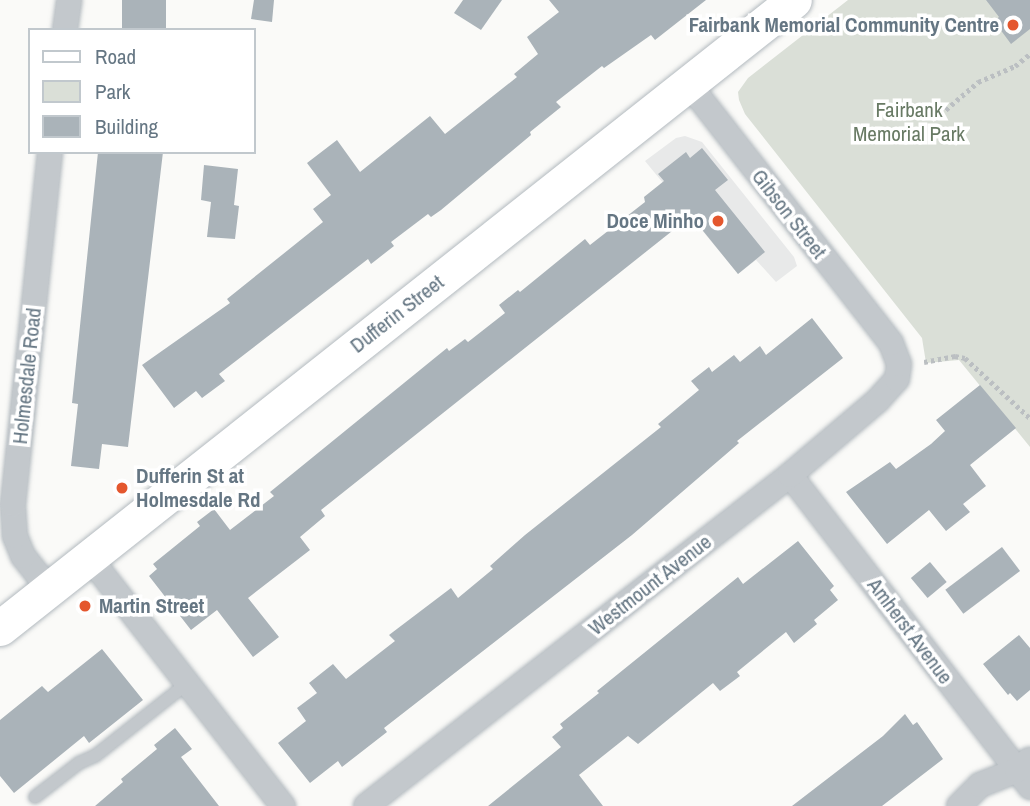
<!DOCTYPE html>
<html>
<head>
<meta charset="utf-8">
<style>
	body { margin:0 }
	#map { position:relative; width:1030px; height:806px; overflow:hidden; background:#fafaf8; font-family:"Archivo Narrow",sans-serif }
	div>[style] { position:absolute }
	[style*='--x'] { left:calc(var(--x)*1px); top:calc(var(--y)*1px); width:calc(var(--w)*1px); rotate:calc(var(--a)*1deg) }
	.built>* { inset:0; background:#e8e9e9 }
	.green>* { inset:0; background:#dadfd7 }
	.building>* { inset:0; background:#aab3b9; transform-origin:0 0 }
	.path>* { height:4.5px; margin-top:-2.25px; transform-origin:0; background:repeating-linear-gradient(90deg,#bbbfc2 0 3.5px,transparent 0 7px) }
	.roads { filter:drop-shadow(0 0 2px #b3babf) drop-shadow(0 0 2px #b3babf) }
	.lane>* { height:12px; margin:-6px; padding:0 6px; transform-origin:6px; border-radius:6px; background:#c3c8cc }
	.street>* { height:24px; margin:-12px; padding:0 12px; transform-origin:12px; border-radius:12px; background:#c3c8cc }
	.secondary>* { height:35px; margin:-17.5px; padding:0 17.5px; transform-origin:17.5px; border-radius:17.5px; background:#fff }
	.dots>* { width:19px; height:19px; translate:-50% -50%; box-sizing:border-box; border:4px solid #fff; border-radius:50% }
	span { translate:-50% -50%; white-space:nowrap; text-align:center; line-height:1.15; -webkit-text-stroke:7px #fff; paint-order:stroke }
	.poi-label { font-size:21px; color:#657683; font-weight:700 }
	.right { translate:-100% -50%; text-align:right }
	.left { translate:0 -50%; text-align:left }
	.park-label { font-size:21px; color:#687a64 }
	.street-label { font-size:21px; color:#657683 }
	.legend { position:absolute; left:28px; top:28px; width:228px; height:126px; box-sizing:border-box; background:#fff; border:2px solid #c1c8cd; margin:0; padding:9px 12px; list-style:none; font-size:21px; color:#657683 }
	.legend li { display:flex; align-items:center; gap:14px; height:35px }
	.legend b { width:35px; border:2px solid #c1c8cd }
</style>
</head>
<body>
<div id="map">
	<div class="built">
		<i style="clip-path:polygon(685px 136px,702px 142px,794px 257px,797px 266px,776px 282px,756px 260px,738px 274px,645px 161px,676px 138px)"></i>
	</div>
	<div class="green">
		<i style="clip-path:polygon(848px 0,1030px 0,1030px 447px,959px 360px,926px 363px,922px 338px,745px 114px,739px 100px,738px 92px,748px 78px)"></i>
	</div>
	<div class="building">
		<i style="left:122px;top:0;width:44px;height:30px"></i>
		<i style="clip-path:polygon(254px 0,274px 0,272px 22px,251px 19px)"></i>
		<i style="clip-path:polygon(463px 0,502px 0,481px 30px,454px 13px)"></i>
		<i style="clip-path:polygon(549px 0,706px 0,655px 40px,651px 35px,604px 68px,602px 66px,556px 102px,561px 107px,530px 132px,531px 135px,441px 210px,431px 217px,428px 214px,391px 242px,394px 246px,371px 264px,368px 259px,219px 374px,225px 381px,202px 398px,196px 391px,174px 408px,142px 365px,230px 303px,227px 299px,323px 222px,313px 209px,331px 195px,307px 163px,337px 140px,360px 172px,430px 116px,445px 134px,517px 77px,514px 74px,538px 54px,527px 37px,559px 12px)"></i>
		<i style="clip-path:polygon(986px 0,1030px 0,1030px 29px,1011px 44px,994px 21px,999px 17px)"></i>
		<i style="clip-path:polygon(702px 148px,728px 180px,715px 190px,765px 252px,738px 274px,691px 216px,321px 510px,325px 516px,300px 537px,310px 550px,248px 598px,279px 637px,253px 657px,217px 610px,191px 630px,149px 576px,157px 569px,153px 564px,200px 526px,197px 522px,214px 509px,230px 530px,274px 496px,270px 492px,447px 348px,449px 351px,465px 339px,468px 342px,505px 313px,499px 305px,518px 290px,520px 292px,585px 239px,590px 245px,645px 202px,644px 197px,664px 181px,658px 174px,686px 152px,690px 158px)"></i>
		<i style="clip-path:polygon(98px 152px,163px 152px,128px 447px,102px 444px,99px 469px,71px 466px,78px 404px,72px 403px)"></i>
		<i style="clip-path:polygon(204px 165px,238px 169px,234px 205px,239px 206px,235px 239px,207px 237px,211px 202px,201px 200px)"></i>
		<i style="clip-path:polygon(812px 318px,843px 358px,737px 441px,739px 443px,632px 535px,384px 728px,387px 732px,342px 767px,338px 761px,310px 783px,278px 743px,306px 721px,297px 708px,317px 693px,309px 683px,333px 664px,346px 679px,395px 641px,389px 635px,451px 588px,458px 598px,493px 569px,490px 566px,525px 535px,661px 427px,658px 424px,699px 390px,691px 381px,709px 367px,712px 372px,734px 355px,740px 362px,760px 346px,766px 355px)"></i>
		<i style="clip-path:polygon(980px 385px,1016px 428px,970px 465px,986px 486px,963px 504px,970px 512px,946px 531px,929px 510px,887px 544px,846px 492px,890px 462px,896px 469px,931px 444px,945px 431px,936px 420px)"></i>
		<i style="clip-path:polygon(798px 541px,834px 586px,830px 590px,838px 600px,814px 620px,817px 624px,794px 643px,786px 632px,737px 672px,740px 676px,720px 691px,713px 683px,638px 744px,628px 736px,579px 775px,603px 806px,488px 806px,561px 747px,552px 737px,563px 728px,560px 724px,599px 693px,597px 691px,738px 577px,743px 584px)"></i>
		<i style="left:1002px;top:547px;width:30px;height:71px;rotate:53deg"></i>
		<i style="left:930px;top:562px;width:26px;height:25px;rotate:50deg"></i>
		<i style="clip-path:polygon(1019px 635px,1030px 648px,1030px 690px,1017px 701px,1010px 693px,1008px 695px,983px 664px)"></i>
		<i style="clip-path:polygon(102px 649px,143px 700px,89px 743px,84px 736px,14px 793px,0 776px,0 720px,42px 686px,48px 692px)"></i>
		<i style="clip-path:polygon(905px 714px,913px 725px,917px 722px,943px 759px,882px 806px,792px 806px,883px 736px)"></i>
		<i style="clip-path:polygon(175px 728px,192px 749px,181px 757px,219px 806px,95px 806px,123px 782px,121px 779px,157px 749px,154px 745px)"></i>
	</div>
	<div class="path">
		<i style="--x:935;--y:119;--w:57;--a:-40.7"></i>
		<i style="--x:978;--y:82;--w:40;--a:-23.4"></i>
		<i style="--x:1015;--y:66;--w:19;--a:-39"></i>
		<i style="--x:924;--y:362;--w:32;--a:-11"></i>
		<i style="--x:955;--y:356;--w:10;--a:11"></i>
		<i style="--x:965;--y:358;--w:88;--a:42.7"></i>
	</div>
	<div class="roads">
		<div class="lane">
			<i style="--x:35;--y:797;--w:56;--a:-37.7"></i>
			<i style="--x:79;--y:763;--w:17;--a:-24"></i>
			<i style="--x:95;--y:756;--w:120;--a:-38.2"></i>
		</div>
		<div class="street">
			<i style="--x:65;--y:30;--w:30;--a:-82"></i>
			<i style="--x:790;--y:475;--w:394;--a:52.4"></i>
			<i style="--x:89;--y:557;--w:316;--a:52.1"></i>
			<i style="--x:49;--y:589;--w:42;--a:-128.2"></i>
			<i style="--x:23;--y:556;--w:22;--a:-112"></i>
			<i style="--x:15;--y:536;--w:32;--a:-94"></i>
			<i style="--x:13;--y:504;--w:354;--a:-84"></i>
			<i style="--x:366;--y:806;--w:538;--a:-37.98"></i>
			<i style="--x:790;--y:475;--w:116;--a:-40.4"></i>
			<i style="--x:878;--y:400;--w:28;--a:-48"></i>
			<i style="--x:897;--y:379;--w:15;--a:-82"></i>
			<i style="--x:899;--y:364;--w:22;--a:-111"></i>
			<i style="--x:891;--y:343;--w:330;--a:-128"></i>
			<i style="--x:959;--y:806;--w:30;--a:-45"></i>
			<i style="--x:980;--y:785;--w:40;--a:-22"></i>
			<i style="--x:1017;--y:770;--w:16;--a:-40"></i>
		</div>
		<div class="secondary">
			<i style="--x:0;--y:628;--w:1012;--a:-38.34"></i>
		</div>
	</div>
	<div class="dots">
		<i style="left:1013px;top:25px;background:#e4572e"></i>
		<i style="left:718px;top:221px;background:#e4572e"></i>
		<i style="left:122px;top:488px;background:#e4572e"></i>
		<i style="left:85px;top:606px;background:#e4572e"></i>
	</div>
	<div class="poi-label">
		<span class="right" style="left:999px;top:25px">Fairbank Memorial Community Centre</span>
		<span class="right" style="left:704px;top:221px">Doce Minho</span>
		<span class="left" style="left:136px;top:488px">Dufferin St at<br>Holmesdale Rd</span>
		<span class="left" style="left:99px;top:606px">Martin Street</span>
	</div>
	<div class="park-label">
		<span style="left:909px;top:122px">Fairbank<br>Memorial Park</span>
	</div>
	<div class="street-label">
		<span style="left:789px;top:214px;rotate:52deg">Gibson Street</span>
		<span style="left:397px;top:314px;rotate:-38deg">Dufferin Street</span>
		<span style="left:27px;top:376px;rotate:-84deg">Holmesdale Road</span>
		<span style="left:650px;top:585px;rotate:-38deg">Westmount Avenue</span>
		<span style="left:910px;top:631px;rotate:53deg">Amherst Avenue</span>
	</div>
	<ul class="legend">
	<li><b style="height:9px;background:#fff"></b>Road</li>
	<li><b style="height:19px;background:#dadfd7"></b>Park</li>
	<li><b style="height:19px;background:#aab3b9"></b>Building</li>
	</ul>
</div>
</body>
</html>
